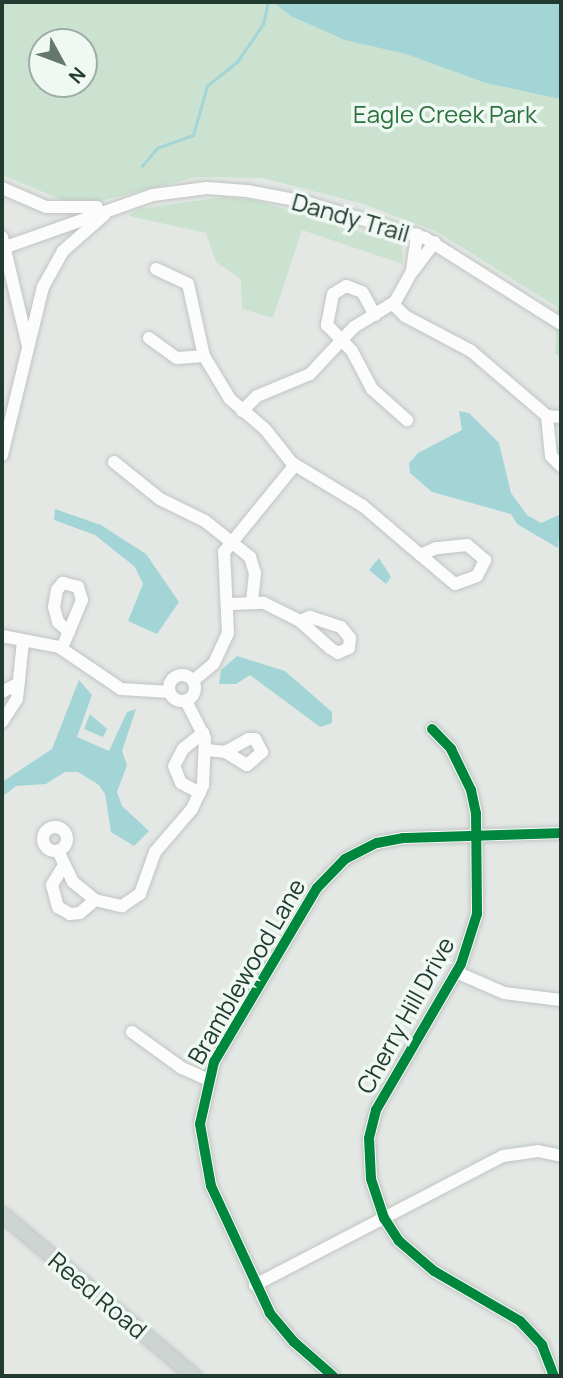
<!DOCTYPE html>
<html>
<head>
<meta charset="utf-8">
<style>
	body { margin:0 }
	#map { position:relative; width:563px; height:1378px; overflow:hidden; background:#e3e8e5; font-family:Manrope,sans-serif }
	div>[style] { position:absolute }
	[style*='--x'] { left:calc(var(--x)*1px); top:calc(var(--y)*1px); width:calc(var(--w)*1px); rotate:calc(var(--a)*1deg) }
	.green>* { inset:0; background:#cbe2d0 }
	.water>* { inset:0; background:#a3d5d7 }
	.stream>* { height:2.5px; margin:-1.25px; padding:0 1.25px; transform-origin:1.25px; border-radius:1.25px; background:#a3d5d7 }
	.roads { filter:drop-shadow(0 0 2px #c0c5c2) drop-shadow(0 0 2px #c0c5c2) }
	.minor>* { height:12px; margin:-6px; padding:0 6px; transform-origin:6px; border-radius:6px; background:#fbfcfb }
	.minor>.ring { margin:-6px; padding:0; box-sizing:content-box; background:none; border:12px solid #fbfcfb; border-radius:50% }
	.major>* { height:14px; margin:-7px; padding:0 7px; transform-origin:7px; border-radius:7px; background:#cdd4d1 }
	.cycleway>* { height:10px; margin:-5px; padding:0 5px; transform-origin:5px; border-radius:5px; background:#00873e }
	span { translate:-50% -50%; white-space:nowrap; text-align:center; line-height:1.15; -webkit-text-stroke:7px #f0f8f3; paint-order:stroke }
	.park-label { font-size:24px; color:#2b723f }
	.street-label { font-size:24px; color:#213b31 }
	.frame { position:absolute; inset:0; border:4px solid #213b31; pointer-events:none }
	.north { position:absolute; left:28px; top:28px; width:70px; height:70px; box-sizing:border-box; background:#f0f8f3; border:2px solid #9daca5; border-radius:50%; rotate:131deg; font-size:19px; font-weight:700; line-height:28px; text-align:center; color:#213b31 }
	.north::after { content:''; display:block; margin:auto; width:24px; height:32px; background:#657870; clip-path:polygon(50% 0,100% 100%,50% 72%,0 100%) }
</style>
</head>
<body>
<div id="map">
	<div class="green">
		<i style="clip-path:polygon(evenodd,2px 2px,561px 2px,561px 357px,555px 354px,557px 307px,436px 231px,360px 203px,262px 178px,196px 177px,101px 201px,70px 203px,2px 175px,2px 2px,42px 42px,84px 42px,84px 84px,42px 84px,42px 42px)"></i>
		<i style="clip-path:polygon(224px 197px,254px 200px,402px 244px,403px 264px,302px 230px,273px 318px,242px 309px,241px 279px,216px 262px,206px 233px,129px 216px,138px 209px)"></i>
	</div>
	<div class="water">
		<i style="clip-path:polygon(273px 2px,561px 2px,561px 99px,486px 83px,406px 54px,345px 40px,291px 16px)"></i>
		<i style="clip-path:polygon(459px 411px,469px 413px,499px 443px,511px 493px,527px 515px,541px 523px,561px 514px,558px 548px,517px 524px,511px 514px,432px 492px,410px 473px,409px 463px,418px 453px,462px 430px)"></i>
		<i style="clip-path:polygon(55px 509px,101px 525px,146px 554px,179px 602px,157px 634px,128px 621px,143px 584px,135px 567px,95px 535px,54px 520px)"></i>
		<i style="clip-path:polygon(379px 558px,391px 577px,386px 584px,369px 570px)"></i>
		<i style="clip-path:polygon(237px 656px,285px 671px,332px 712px,332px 723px,320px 727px,250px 675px,236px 684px,219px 684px,221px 670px)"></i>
		<i style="clip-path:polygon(79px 680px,92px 695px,77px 737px,109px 751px,127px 712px,136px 709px,122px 751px,127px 765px,117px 792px,122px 806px,149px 831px,134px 846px,111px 832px,105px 794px,99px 785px,78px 772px,65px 772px,46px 784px,16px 786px,2px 797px,2px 782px,52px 749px)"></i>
		<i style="clip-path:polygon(90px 714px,107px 729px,103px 737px,84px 729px)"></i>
	</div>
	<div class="stream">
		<i style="--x:142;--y:166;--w:23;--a:-50"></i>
		<i style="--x:157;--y:148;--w:38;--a:-20"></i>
		<i style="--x:193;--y:135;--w:51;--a:-74.1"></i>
		<i style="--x:207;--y:86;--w:38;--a:-39"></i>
		<i style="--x:237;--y:62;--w:46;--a:-55.6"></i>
		<i style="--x:263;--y:24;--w:23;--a:-77"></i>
	</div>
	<div class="roads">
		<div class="minor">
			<i style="--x:2;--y:188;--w:48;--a:23.4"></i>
			<i style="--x:46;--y:207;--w:51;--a:0"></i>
			<i style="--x:2;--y:237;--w:112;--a:76.6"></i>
			<i style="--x:6;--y:247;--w:156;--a:-19.5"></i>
			<i style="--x:153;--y:195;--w:54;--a:-7.4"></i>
			<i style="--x:207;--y:188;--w:40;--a:4.3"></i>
			<i style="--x:247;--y:191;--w:59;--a:10.7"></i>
			<i style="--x:305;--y:202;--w:125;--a:16.7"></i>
			<i style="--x:425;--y:238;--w:161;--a:32.3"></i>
			<i style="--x:156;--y:269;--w:35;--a:25"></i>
			<i style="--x:188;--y:284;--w:74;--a:77.5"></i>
			<i style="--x:204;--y:356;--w:50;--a:58.8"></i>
			<i style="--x:230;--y:399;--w:46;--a:40.6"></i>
			<i style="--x:265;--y:429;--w:43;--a:51.5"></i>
			<i style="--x:292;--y:463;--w:83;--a:31.2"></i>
			<i style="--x:363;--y:506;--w:63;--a:40.5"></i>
			<i style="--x:411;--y:547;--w:57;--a:40.1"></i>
			<i style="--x:455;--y:584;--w:23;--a:-20"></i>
			<i style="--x:477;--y:576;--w:18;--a:-63"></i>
			<i style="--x:485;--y:560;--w:23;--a:-140"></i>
			<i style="--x:467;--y:545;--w:31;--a:174"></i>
			<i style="--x:436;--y:548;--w:17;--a:156"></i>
			<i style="--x:413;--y:271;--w:36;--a:-53"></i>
			<i style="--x:393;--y:304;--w:17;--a:45"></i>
			<i style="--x:405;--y:316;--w:75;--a:27.9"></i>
			<i style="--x:471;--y:351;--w:100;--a:40.5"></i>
			<i style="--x:375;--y:315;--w:26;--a:-119"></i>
			<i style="--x:362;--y:292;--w:17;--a:-159"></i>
			<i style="--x:346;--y:286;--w:15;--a:148"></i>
			<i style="--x:333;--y:294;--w:32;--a:101"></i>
			<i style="--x:327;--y:325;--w:36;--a:46"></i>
			<i style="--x:352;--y:351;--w:43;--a:62.2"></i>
			<i style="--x:372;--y:389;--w:47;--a:41.5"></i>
			<i style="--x:149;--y:338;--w:34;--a:36"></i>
			<i style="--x:177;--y:358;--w:27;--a:-4"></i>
			<i style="--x:242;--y:411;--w:21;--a:-45"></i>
			<i style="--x:257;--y:396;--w:57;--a:-22.5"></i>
			<i style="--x:310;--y:374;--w:64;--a:-46.9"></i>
			<i style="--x:354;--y:327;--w:48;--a:-31.4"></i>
			<i style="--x:395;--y:302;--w:35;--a:-61"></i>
			<i style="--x:412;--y:271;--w:37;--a:-82"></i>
			<i style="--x:561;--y:417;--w:14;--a:-176"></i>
			<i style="--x:547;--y:416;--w:40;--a:84.3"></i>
			<i style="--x:551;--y:456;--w:14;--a:45"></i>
			<i style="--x:2;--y:455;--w:173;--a:-76.3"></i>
			<i style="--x:43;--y:287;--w:41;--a:-60.9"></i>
			<i style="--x:63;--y:251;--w:55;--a:-41.3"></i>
			<i style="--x:114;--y:462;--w:59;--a:38.8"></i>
			<i style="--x:160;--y:499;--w:50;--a:26.1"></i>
			<i style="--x:205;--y:521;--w:58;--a:38.7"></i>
			<i style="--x:250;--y:557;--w:17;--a:73"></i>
			<i style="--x:255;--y:573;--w:29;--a:96"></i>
			<i style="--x:230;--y:604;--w:34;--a:-2"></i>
			<i style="--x:264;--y:603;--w:40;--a:26.6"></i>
			<i style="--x:310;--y:617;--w:33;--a:18"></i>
			<i style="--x:341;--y:627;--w:14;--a:51"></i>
			<i style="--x:350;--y:638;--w:10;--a:96"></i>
			<i style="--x:349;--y:648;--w:12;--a:156"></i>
			<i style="--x:338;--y:653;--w:9;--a:-148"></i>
			<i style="--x:330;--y:648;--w:40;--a:-138"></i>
			<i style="--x:300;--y:621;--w:11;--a:-22"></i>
			<i style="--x:2;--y:636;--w:58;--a:10.9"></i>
			<i style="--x:59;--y:647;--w:75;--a:34.1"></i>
			<i style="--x:121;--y:689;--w:49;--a:3.5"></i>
			<i style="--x:62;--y:648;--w:52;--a:-67.4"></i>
			<i style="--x:82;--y:600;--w:14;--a:-107"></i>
			<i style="--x:78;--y:587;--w:16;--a:-165"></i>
			<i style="--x:63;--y:583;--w:9;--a:131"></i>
			<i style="--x:57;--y:590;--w:17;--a:100"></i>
			<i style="--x:54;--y:607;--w:16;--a:75"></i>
			<i style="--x:58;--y:622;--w:15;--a:42"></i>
			<i class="ring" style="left:169px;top:675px;width:14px;height:14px"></i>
			<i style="--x:194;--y:680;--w:26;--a:-40"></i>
			<i style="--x:214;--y:663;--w:33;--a:-65"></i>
			<i style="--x:228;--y:633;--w:81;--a:-92.8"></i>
			<i style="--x:224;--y:552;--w:112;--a:-50.8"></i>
			<i style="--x:2;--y:692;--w:19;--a:-28"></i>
			<i style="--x:2;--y:722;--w:27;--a:-57"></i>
			<i style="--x:17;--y:699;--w:58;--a:-84.1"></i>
			<i style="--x:432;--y:729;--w:28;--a:46"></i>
			<i style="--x:451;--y:749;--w:46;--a:64"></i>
			<i style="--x:471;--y:790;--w:24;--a:78"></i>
			<i style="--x:476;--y:813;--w:101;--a:89.4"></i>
			<i style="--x:477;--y:914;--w:52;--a:107.7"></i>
			<i style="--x:461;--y:964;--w:169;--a:120.2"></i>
			<i style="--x:376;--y:1110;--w:29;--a:104"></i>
			<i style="--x:369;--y:1138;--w:41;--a:87.2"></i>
			<i style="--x:371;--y:1179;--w:41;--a:71.6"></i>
			<i style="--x:384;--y:1218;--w:27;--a:57"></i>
			<i style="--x:399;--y:1241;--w:46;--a:40.6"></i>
			<i style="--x:434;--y:1271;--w:99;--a:30.2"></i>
			<i style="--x:520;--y:1321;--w:33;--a:47"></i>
			<i style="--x:542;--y:1345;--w:33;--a:69"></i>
			<i style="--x:207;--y:750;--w:18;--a:6"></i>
			<i style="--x:225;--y:752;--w:26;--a:-29"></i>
			<i style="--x:248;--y:739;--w:7;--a:0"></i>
			<i style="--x:255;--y:739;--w:15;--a:62"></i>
			<i style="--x:262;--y:752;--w:20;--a:139"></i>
			<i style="--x:247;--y:765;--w:26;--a:-149"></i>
			<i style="--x:200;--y:793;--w:21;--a:-152"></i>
			<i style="--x:181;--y:783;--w:18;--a:-112"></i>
			<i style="--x:174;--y:766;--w:19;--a:-62"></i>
			<i style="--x:183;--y:749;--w:26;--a:-39"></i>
			<i class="ring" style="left:43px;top:827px;width:12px;height:12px"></i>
			<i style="--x:58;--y:851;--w:34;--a:64"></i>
			<i style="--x:73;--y:882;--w:28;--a:39"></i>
			<i style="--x:95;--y:900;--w:28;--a:13"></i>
			<i style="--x:122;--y:906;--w:22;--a:-34"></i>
			<i style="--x:140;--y:894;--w:45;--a:-70.3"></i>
			<i style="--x:155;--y:852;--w:57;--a:-49.3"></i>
			<i style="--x:192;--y:809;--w:26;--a:-65"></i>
			<i style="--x:203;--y:785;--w:47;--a:-87.6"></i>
			<i style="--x:205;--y:738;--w:42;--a:-117.2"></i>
			<i style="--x:64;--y:865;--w:23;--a:121"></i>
			<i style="--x:52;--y:885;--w:23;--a:75"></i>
			<i style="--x:58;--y:907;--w:14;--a:30"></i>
			<i style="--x:70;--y:914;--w:10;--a:-6"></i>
			<i style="--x:80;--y:913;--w:20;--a:-41"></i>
			<i style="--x:456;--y:972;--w:52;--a:23.6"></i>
			<i style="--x:504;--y:993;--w:57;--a:7"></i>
			<i style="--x:132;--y:1032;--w:62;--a:35.8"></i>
			<i style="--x:182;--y:1068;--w:27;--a:24"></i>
			<i style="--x:255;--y:1285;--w:280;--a:-27.5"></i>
			<i style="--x:503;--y:1156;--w:35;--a:-8"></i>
			<i style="--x:538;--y:1151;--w:24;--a:12"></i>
			<i style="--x:333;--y:1376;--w:52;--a:-138.9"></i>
			<i style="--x:294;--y:1342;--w:38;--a:-130"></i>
			<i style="--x:270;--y:1313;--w:140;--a:-114.9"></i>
			<i style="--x:211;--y:1186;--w:63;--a:-100.1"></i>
			<i style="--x:200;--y:1124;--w:64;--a:-77.3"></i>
			<i style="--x:214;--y:1062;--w:202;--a:-59.4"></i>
			<i style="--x:317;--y:888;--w:40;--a:-46"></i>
			<i style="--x:345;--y:859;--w:36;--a:-27"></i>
			<i style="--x:377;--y:843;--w:26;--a:-11"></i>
			<i style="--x:403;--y:838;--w:158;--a:-1.8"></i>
		</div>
		<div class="major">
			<i style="--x:2;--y:1214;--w:251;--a:40.2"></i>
		</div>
	</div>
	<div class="cycleway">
		<i style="--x:432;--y:729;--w:28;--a:46"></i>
		<i style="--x:451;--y:749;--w:46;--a:64"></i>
		<i style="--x:471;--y:790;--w:24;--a:78"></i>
		<i style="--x:476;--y:813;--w:101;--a:89.4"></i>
		<i style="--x:477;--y:914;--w:52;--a:107.7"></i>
		<i style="--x:461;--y:964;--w:169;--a:120.2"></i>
		<i style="--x:376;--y:1110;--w:29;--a:104"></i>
		<i style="--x:369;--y:1138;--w:41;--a:87.2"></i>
		<i style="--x:371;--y:1179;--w:41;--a:71.6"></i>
		<i style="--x:384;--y:1218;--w:27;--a:57"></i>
		<i style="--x:399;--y:1241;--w:46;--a:40.6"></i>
		<i style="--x:434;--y:1271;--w:99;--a:30.2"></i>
		<i style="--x:520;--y:1321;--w:33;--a:47"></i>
		<i style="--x:542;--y:1345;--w:33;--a:69"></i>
		<i style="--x:333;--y:1376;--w:52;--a:-138.9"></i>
		<i style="--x:294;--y:1342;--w:38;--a:-130"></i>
		<i style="--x:270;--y:1313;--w:140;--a:-114.9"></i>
		<i style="--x:211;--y:1186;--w:63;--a:-100.1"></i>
		<i style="--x:200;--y:1124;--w:64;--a:-77.3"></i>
		<i style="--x:214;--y:1062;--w:202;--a:-59.4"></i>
		<i style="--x:317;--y:888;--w:40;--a:-46"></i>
		<i style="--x:345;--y:859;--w:36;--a:-27"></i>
		<i style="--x:377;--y:843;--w:26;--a:-11"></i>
		<i style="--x:403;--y:838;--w:158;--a:-1.8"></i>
	</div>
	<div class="park-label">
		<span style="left:445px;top:114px">Eagle Creek Park</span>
	</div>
	<div class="street-label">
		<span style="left:351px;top:217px;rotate:16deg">Dandy Trail</span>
		<span style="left:246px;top:971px;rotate:-60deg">Bramblewood Lane</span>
		<span style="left:405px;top:1015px;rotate:-61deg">Cherry Hill Drive</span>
		<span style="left:98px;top:1295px;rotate:40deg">Reed Road</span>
	</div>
	<div class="frame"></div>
	<div class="north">N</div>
</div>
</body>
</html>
